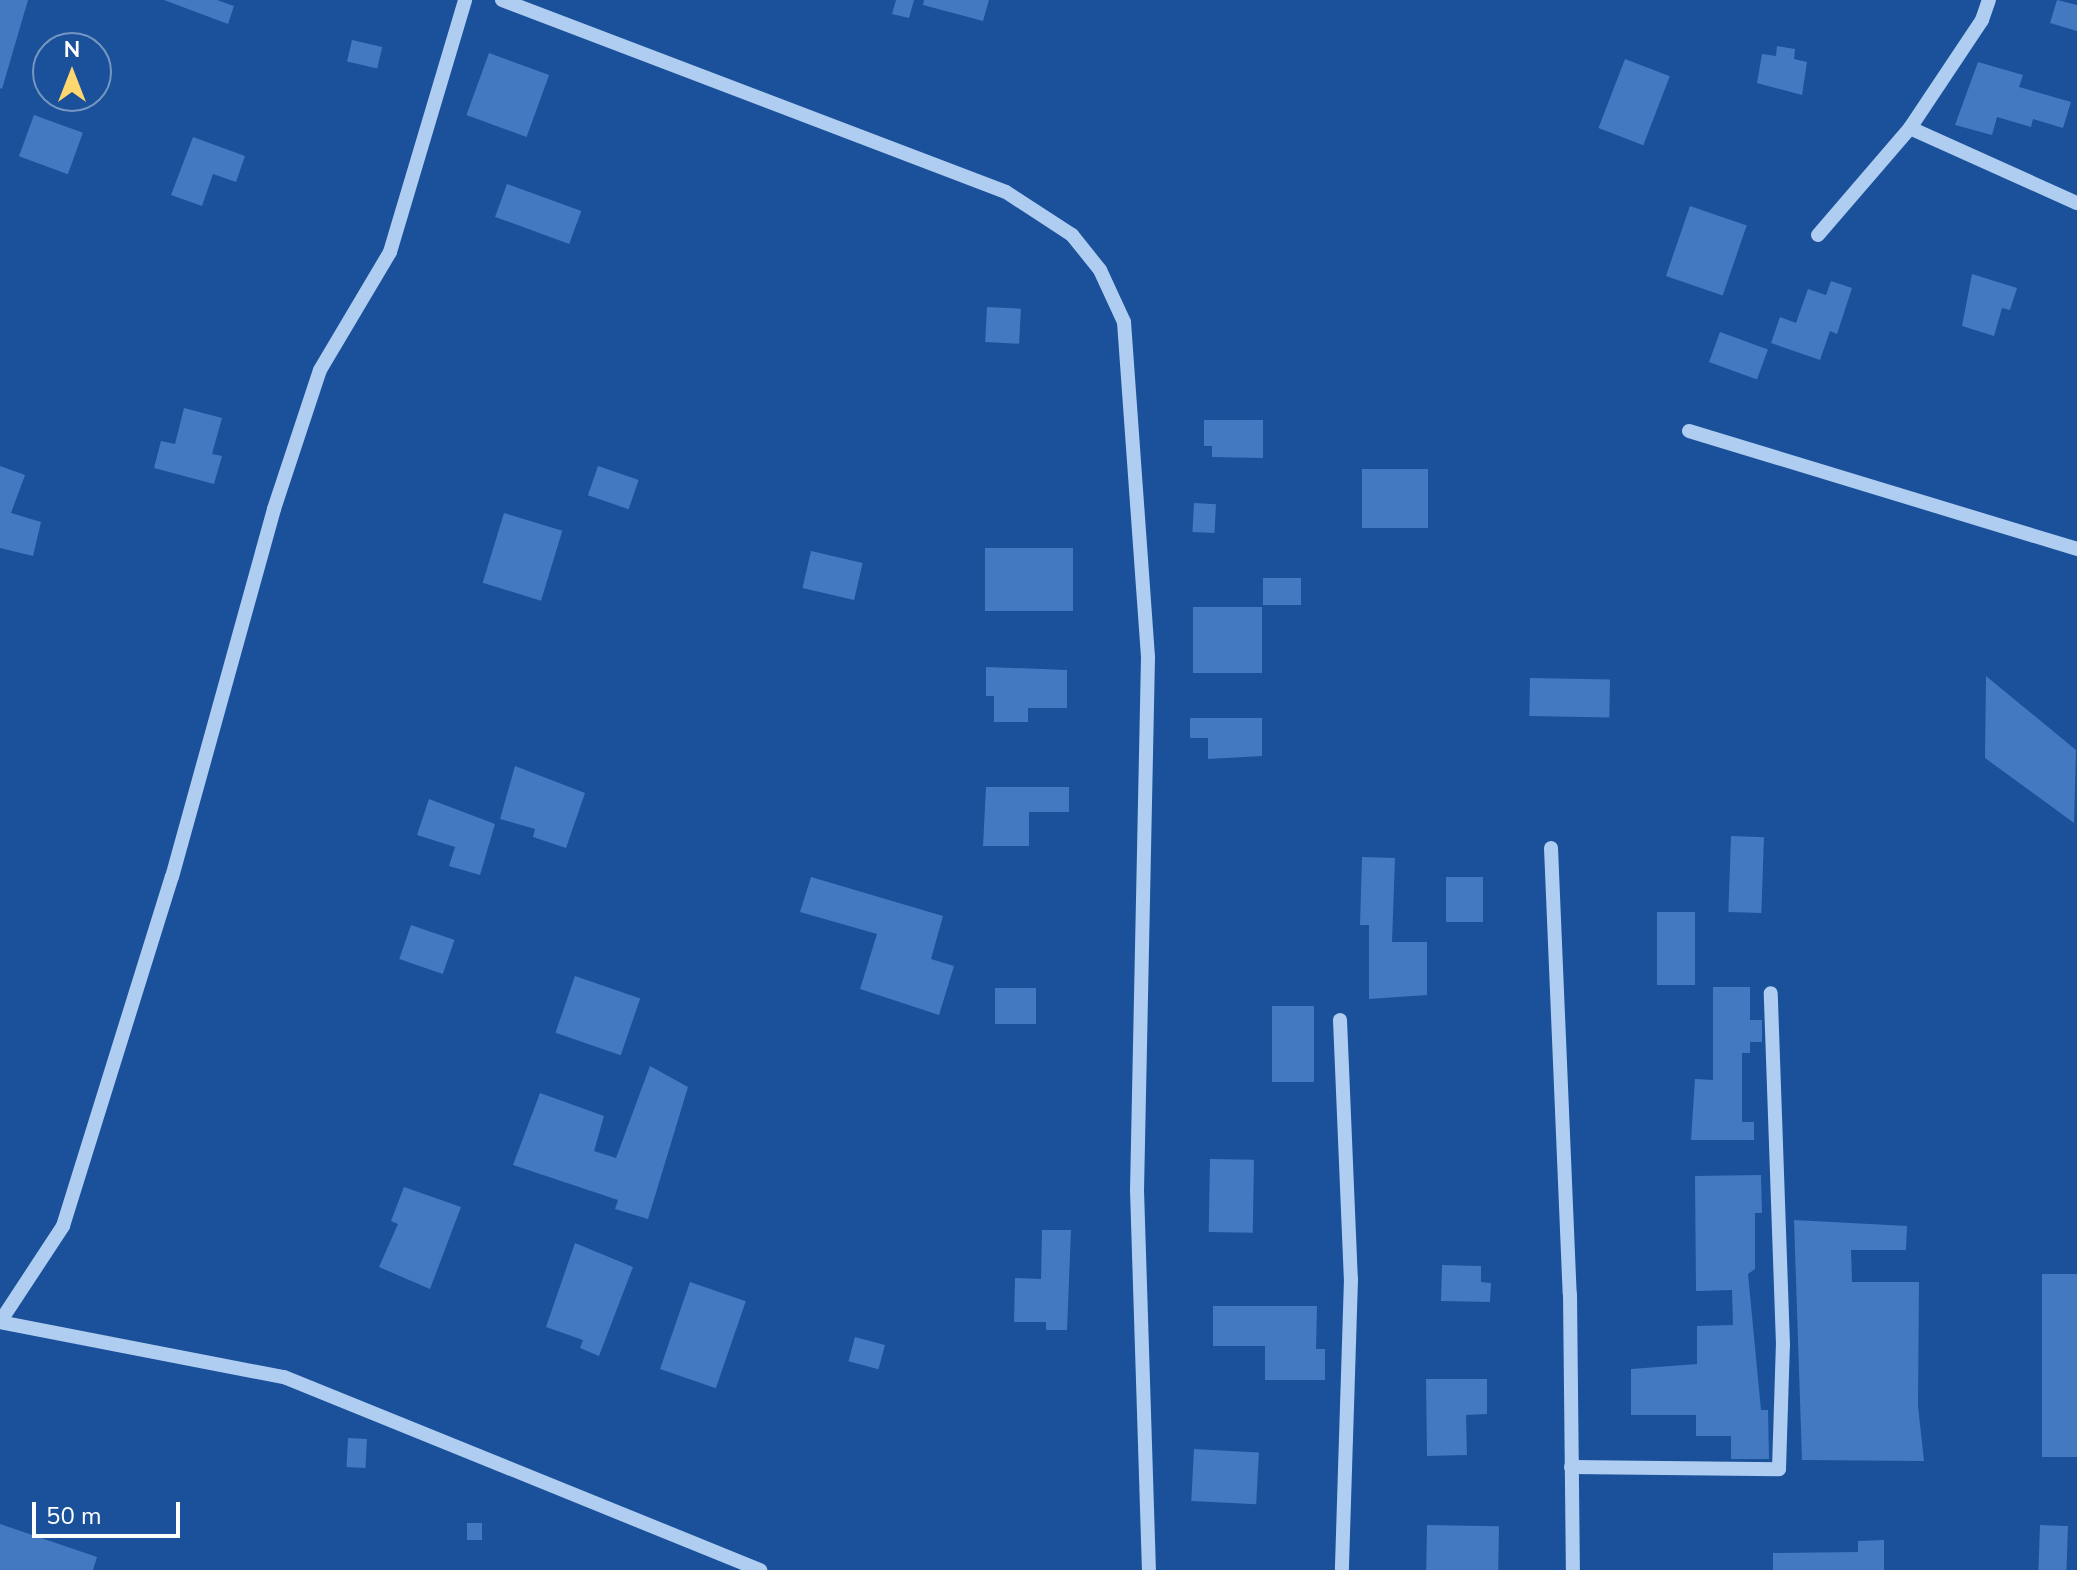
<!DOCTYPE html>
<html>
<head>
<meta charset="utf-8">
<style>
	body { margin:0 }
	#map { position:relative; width:2077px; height:1570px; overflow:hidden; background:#1a519a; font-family:"Nunito Sans",sans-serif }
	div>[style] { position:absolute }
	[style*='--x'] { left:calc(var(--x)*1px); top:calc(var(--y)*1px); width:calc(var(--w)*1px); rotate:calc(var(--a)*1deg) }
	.building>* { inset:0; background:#4379c1; transform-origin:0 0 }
	.minor>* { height:14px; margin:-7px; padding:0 7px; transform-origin:7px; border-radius:7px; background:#afcdf1 }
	span { translate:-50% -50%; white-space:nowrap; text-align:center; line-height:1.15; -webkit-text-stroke:6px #1a519a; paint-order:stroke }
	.north { position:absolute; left:32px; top:32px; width:80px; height:80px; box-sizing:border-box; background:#1a519a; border:2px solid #7697c2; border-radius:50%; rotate:0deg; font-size:22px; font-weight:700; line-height:32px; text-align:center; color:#fff }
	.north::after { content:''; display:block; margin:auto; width:28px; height:36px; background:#ffd76f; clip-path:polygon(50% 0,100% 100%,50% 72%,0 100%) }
	.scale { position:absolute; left:32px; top:1502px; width:148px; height:36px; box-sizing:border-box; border:4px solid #fff; border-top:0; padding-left:10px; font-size:24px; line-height:28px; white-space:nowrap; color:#fff; -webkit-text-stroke:6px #1a519a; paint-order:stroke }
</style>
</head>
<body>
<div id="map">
	<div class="building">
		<i style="clip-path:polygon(0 0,28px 0,2px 89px,0 88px)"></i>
		<i style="clip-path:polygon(164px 0,217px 0,234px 6px,228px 24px)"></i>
		<i style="clip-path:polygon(896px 0,914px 0,909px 18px,892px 14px)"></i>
		<i style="clip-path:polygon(924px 0,989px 0,983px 21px,923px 5px)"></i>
		<i style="clip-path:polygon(2057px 0,2077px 5px,2077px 31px,2050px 23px)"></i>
		<i style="left:352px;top:40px;width:31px;height:22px;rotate:13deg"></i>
		<i style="clip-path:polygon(1777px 46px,1795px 49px,1794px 59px,1807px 62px,1802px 95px,1757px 83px,1762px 54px,1776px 56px)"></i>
		<i style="left:489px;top:53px;width:64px;height:66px;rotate:20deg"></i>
		<i style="left:1625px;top:59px;width:48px;height:74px;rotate:21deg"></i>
		<i style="clip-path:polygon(1978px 62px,2023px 75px,2019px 87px,2071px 102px,2063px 128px,2033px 119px,2031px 127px,1997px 117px,1992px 135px,1955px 125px)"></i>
		<i style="left:34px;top:115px;width:52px;height:44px;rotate:20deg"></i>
		<i style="clip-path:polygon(193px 137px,245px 156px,236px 182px,213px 174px,202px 206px,171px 195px)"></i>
		<i style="left:507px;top:184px;width:79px;height:35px;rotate:20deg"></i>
		<i style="left:1690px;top:206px;width:60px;height:74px;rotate:19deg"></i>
		<i style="clip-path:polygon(1972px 274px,2017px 288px,2010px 310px,2002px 308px,1994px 336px,1962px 326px)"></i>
		<i style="clip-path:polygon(1831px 281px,1852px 288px,1837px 334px,1830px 331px,1820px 360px,1771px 343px,1780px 317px,1796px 323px,1808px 289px,1826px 295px)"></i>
		<i style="left:987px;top:307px;width:34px;height:35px;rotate:3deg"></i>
		<i style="left:1720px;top:332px;width:51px;height:32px;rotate:20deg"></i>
		<i style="clip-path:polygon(184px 408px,222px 418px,212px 454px,222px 456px,214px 484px,154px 468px,161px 441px,175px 444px)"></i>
		<i style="clip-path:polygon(1204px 420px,1263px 420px,1263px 458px,1212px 457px,1212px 446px,1204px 446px)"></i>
		<i style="clip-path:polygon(0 466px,25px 475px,11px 513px,41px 522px,33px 556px,0 548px)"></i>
		<i style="left:598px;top:466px;width:43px;height:31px;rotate:19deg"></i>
		<i style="left:1362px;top:469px;width:66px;height:59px"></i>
		<i style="left:1194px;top:503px;width:22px;height:29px;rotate:3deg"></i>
		<i style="left:504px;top:513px;width:61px;height:73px;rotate:17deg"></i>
		<i style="left:985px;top:548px;width:88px;height:63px"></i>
		<i style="left:811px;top:551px;width:53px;height:38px;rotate:13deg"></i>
		<i style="left:1263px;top:578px;width:38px;height:27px"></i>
		<i style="left:1193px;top:607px;width:69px;height:66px"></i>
		<i style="clip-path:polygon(986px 667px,1067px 670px,1067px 708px,1028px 708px,1028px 722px,994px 722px,994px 696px,986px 696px)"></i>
		<i style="clip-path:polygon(1986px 676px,2076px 750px,2074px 823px,1985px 758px)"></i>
		<i style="left:1530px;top:678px;width:80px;height:38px;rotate:1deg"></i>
		<i style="clip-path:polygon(1190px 718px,1262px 718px,1262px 756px,1208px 759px,1208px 738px,1190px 738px)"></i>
		<i style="clip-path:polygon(515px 766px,585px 793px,566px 848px,533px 837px,535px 829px,500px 819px)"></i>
		<i style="clip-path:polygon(986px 787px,1069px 787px,1069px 812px,1029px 812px,1029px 846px,983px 846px)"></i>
		<i style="clip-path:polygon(429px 799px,495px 824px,480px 875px,449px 866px,455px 847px,417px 835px)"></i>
		<i style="left:1731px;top:836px;width:33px;height:76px;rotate:2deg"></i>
		<i style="clip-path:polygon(1362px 857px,1395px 858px,1392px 942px,1427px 942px,1427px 995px,1369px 999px,1369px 925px,1360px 925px)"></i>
		<i style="clip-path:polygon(811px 877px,943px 916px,931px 959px,954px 966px,939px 1015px,860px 989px,877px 934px,800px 912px)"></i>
		<i style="left:1446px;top:877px;width:37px;height:45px"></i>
		<i style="left:1657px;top:912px;width:38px;height:73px"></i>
		<i style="left:411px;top:925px;width:46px;height:36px;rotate:19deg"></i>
		<i style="left:575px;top:976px;width:69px;height:60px;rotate:19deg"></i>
		<i style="clip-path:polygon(1713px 987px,1750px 987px,1750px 1020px,1762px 1020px,1762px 1042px,1750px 1042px,1750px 1053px,1742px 1053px,1742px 1122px,1754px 1122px,1754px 1140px,1691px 1140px,1695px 1079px,1713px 1080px)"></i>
		<i style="left:995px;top:988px;width:41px;height:36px"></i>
		<i style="left:1272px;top:1006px;width:42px;height:76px"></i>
		<i style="clip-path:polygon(650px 1066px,688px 1087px,648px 1219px,615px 1209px,618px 1200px,513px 1165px,540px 1093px,604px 1116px,594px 1151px,616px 1158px)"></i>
		<i style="left:1210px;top:1159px;width:44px;height:73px;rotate:1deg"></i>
		<i style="clip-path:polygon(1761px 1175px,1762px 1213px,1755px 1213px,1755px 1269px,1748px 1274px,1761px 1410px,1768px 1410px,1769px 1459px,1731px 1459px,1731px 1436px,1696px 1436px,1696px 1415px,1631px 1415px,1631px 1369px,1697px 1364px,1697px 1326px,1733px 1325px,1732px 1290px,1696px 1291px,1695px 1176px)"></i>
		<i style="clip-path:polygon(404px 1187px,461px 1207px,430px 1289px,379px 1267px,398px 1224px,391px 1221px)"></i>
		<i style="clip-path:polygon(1794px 1220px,1907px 1226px,1906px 1250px,1851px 1250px,1852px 1282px,1919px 1282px,1918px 1406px,1924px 1461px,1802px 1460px)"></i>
		<i style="clip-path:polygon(1042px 1230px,1071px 1230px,1067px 1330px,1046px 1330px,1046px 1322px,1014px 1322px,1015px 1278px,1041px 1279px)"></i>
		<i style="clip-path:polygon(575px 1243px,633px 1267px,599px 1356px,580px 1348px,583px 1340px,546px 1327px)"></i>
		<i style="clip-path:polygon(1442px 1265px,1481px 1266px,1481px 1282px,1491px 1283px,1490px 1302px,1441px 1301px)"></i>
		<i style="left:2077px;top:1274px;width:183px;height:35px;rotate:90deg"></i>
		<i style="left:690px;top:1282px;width:59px;height:92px;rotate:19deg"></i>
		<i style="clip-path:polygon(1213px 1306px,1317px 1306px,1316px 1349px,1325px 1349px,1325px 1380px,1265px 1380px,1265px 1346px,1213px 1346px)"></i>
		<i style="left:855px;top:1337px;width:31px;height:25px;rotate:15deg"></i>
		<i style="clip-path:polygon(1426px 1379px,1487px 1379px,1487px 1414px,1466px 1415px,1467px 1455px,1427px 1456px)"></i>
		<i style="left:348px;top:1438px;width:19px;height:29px;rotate:3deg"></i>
		<i style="left:1194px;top:1449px;width:65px;height:52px;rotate:3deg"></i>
		<i style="left:467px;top:1523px;width:15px;height:17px"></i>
		<i style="clip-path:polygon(0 1524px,97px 1557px,93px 1570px,0 1570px)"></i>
		<i style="left:1427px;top:1525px;width:72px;height:45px;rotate:1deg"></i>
		<i style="left:2040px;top:1525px;width:28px;height:45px;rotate:2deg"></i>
		<i style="clip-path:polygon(1884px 1540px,1884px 1570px,1773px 1570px,1773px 1553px,1858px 1552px,1858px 1541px)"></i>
	</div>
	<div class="minor">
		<i style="--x:502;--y:0;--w:539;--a:20.85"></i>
		<i style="--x:1006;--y:192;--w:79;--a:33.1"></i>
		<i style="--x:1072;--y:235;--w:45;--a:51.3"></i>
		<i style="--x:1100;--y:270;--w:57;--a:65.2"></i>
		<i style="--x:1124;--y:322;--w:336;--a:85.9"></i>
		<i style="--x:1148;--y:657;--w:533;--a:91.18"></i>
		<i style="--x:1137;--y:1190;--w:380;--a:88.2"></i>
		<i style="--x:1910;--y:128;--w:183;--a:24.2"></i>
		<i style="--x:1818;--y:235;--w:141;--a:-49.3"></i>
		<i style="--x:1910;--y:128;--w:130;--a:-56.3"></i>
		<i style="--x:1982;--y:20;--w:21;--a:-71"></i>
		<i style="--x:1689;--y:431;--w:406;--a:16.9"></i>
		<i style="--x:1551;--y:848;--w:446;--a:87.6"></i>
		<i style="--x:1570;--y:1294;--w:276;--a:89.4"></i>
		<i style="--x:1340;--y:1020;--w:259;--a:87.6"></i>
		<i style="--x:1351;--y:1279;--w:291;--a:91.8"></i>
		<i style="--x:0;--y:1322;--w:115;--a:-56.7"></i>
		<i style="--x:63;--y:1226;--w:366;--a:-72.7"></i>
		<i style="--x:172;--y:877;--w:382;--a:-74.5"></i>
		<i style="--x:274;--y:509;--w:146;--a:-71.7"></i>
		<i style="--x:320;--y:370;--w:137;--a:-59.3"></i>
		<i style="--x:390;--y:252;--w:263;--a:-73.4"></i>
		<i style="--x:0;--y:1322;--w:289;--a:11"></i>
		<i style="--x:284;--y:1377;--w:514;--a:22.07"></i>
		<i style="--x:1571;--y:1467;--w:208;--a:0.6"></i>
		<i style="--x:1779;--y:1469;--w:124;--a:-88.2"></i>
		<i style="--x:1783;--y:1345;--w:352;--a:-92"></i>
	</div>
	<div class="north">N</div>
	<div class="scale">50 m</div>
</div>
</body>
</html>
